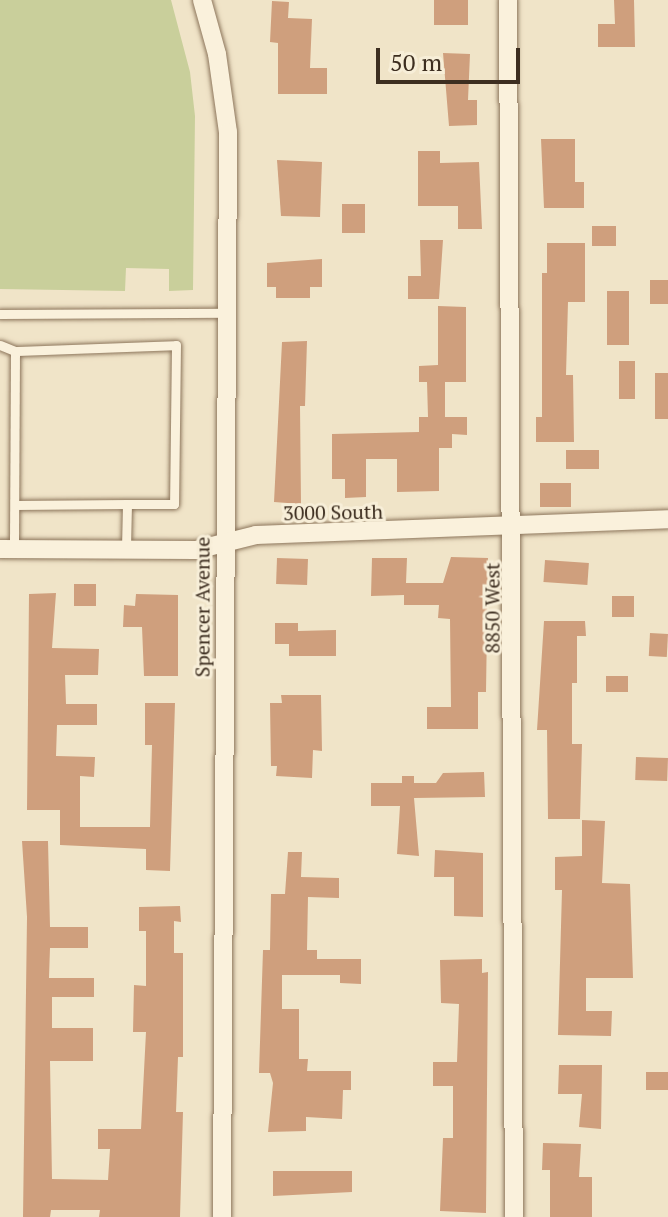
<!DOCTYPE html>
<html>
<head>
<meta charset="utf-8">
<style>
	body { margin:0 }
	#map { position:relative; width:668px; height:1217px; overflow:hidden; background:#f0e4c8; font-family:"PT Serif",serif }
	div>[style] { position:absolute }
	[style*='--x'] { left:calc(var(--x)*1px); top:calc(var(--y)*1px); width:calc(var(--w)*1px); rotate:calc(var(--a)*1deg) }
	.green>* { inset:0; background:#c9cf9b }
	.building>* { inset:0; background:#cf9f7d; transform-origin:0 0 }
	.roads { filter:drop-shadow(0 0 2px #8d765c) drop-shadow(0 0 2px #8d765c) }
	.service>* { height:9px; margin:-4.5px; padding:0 4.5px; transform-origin:4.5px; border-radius:4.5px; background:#faf1dc }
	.minor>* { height:18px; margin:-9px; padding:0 9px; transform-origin:9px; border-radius:9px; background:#faf1dc }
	span { translate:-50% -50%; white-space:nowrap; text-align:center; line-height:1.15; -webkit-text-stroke:6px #f7eed8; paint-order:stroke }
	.street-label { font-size:20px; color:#3d2e20 }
	.scale { position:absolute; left:376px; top:48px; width:144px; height:36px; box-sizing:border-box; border:4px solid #3d2e20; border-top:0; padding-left:10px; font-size:24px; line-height:28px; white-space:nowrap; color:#3d2e20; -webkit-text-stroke:6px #f7eed8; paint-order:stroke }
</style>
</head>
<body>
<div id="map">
	<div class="green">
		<i style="clip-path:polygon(0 0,171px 0,190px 72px,195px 116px,193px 290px,169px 291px,169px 269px,126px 268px,125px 291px,0 289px)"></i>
	</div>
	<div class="building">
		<i style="left:434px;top:0;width:34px;height:25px"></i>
		<i style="clip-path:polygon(614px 0,634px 0,635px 47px,598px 47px,598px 24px,615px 24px)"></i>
		<i style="clip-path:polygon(272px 1px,289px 2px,288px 18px,312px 19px,310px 68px,327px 68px,327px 94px,278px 94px,278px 43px,270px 42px)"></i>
		<i style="clip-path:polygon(443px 53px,470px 54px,468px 100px,477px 100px,477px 125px,449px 126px)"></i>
		<i style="clip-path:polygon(541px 139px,575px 139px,575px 182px,584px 182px,584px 208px,544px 208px)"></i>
		<i style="clip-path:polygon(418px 151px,440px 151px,440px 163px,479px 162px,482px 229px,458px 229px,458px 206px,418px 206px)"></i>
		<i style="clip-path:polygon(277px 160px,322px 162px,320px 217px,281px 216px)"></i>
		<i style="left:342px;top:204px;width:23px;height:29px"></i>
		<i style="left:592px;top:226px;width:24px;height:20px"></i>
		<i style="clip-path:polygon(420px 240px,443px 240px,439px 299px,408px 299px,408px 276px,421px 276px)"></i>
		<i style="clip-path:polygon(547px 243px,585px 243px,585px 302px,568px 302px,566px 375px,573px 375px,574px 442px,536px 442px,536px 417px,542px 417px,542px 273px,547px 273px)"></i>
		<i style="clip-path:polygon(322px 259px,322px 287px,310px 287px,310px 298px,276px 298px,276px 287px,267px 287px,267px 263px)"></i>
		<i style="left:650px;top:280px;width:18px;height:24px"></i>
		<i style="left:607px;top:291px;width:22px;height:54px"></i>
		<i style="clip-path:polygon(438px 306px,466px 307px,466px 382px,445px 382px,445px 417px,467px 417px,467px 435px,452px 434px,452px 448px,439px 448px,439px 491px,397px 492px,397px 459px,366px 459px,366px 497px,345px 498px,345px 479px,332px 479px,332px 434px,419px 432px,419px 417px,428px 417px,427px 382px,419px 382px,419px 366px,438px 365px)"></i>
		<i style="clip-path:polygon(307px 341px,305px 406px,300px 406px,301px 504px,274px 502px,282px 342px)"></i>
		<i style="left:619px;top:361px;width:16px;height:38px"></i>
		<i style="left:655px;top:373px;width:13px;height:46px"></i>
		<i style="left:566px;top:450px;width:33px;height:19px"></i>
		<i style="left:540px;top:483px;width:31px;height:24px"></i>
		<i style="clip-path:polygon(451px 557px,488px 558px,486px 692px,478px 692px,478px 729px,427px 729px,427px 707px,451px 707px,450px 619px,438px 618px,439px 605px,404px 605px,404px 595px,371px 596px,372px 558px,407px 558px,406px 583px,443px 583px)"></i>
		<i style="left:277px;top:558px;width:31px;height:26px;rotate:2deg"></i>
		<i style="left:545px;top:560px;width:44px;height:22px;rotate:4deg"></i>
		<i style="left:74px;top:584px;width:22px;height:22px"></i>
		<i style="clip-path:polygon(56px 593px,52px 648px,99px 649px,98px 675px,65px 675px,66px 704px,97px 704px,97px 725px,57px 725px,56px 756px,95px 757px,94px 777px,80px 776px,80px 827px,150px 827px,152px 745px,145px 745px,145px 703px,175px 703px,170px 871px,146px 870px,146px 849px,60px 845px,60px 810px,27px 810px,29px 594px)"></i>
		<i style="clip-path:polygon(136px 594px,178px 595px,178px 676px,144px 676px,142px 627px,123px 627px,124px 605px,135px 606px)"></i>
		<i style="left:612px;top:596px;width:22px;height:21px"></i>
		<i style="clip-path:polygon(544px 621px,585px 621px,586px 636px,577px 636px,577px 683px,572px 683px,572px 744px,582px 744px,580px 819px,548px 819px,547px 730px,537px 730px)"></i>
		<i style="clip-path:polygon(275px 623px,298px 623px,298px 631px,336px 630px,336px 656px,289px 656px,289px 644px,275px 644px)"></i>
		<i style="left:650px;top:633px;width:18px;height:23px;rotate:3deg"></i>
		<i style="left:606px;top:676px;width:22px;height:16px"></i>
		<i style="clip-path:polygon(281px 695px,321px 695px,322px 751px,313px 750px,312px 778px,276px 776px,277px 766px,271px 766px,270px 703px,282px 703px)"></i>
		<i style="left:636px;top:757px;width:32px;height:23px;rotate:2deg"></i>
		<i style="clip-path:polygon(484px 772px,485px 797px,414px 798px,419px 856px,397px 854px,400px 806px,371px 806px,371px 783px,402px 783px,402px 776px,414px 776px,414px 783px,436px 783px,443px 773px)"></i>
		<i style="clip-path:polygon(582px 820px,605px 821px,602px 883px,630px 884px,633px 978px,586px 978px,586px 1011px,612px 1011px,611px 1036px,558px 1035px,562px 890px,555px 890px,555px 857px,582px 856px)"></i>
		<i style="clip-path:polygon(22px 841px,48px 841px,50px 927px,88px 927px,88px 948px,50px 948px,49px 978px,94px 978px,94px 997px,52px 997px,52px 1028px,93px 1028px,93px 1061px,50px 1061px,52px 1179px,108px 1180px,110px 1149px,98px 1149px,98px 1129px,141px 1129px,146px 1032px,133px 1032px,134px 985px,146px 986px,146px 931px,139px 931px,139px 907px,180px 906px,181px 922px,174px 921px,174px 953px,183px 953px,183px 1057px,178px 1057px,176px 1112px,183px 1112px,180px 1217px,99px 1217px,100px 1210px,51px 1210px,50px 1217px,23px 1217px,27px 917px)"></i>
		<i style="clip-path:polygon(435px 850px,483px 853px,483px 917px,454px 916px,454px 877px,434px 877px)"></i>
		<i style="clip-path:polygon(288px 852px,302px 852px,301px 877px,339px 878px,339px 898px,308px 897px,307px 950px,317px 950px,317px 959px,361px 959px,361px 984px,340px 983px,340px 975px,282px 975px,282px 1009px,299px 1009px,299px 1059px,308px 1059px,307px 1071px,351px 1071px,351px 1090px,343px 1090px,342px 1119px,306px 1117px,306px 1131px,268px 1132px,273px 1083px,270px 1073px,259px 1073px,263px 950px,270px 950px,271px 894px,285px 894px)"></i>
		<i style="clip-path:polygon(482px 959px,482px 973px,488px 972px,486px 1213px,440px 1211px,443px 1138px,453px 1138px,453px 1086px,433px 1086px,433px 1062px,457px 1062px,459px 1004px,441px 1003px,440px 960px)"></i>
		<i style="clip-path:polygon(559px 1065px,602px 1065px,601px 1129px,579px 1127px,582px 1094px,558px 1094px)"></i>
		<i style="left:646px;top:1072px;width:22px;height:18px"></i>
		<i style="clip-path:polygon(543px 1143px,581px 1144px,579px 1177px,592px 1177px,592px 1217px,550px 1217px,550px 1170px,542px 1170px)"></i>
		<i style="clip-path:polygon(273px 1171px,352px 1171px,352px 1192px,273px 1196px)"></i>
	</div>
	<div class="roads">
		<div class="service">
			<i style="--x:0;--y:314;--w:228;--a:-0.3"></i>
			<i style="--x:0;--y:345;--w:16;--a:22"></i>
			<i style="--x:15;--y:351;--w:198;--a:90.3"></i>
			<i style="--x:15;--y:351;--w:161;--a:-2.1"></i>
			<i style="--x:176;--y:345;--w:159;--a:90.7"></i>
			<i style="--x:174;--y:504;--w:47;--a:180"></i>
			<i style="--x:15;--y:505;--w:112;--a:-0.5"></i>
			<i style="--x:127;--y:504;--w:45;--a:91.3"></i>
		</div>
		<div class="minor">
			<i style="--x:202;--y:0;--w:56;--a:74.5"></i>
			<i style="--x:217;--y:54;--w:79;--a:82"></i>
			<i style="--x:228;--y:132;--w:1085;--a:90.32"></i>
			<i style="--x:508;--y:0;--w:1217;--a:89.72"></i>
			<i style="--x:0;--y:549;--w:196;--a:0.3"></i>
			<i style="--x:196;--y:550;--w:62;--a:-14"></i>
			<i style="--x:256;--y:535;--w:412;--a:-2.2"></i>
		</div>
	</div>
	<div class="street-label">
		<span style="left:333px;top:512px;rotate:-1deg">3000 South</span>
		<span style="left:202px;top:607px;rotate:-90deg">Spencer Avenue</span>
		<span style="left:492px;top:608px;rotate:-90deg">8850 West</span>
	</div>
	<div class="scale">50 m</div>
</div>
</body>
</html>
